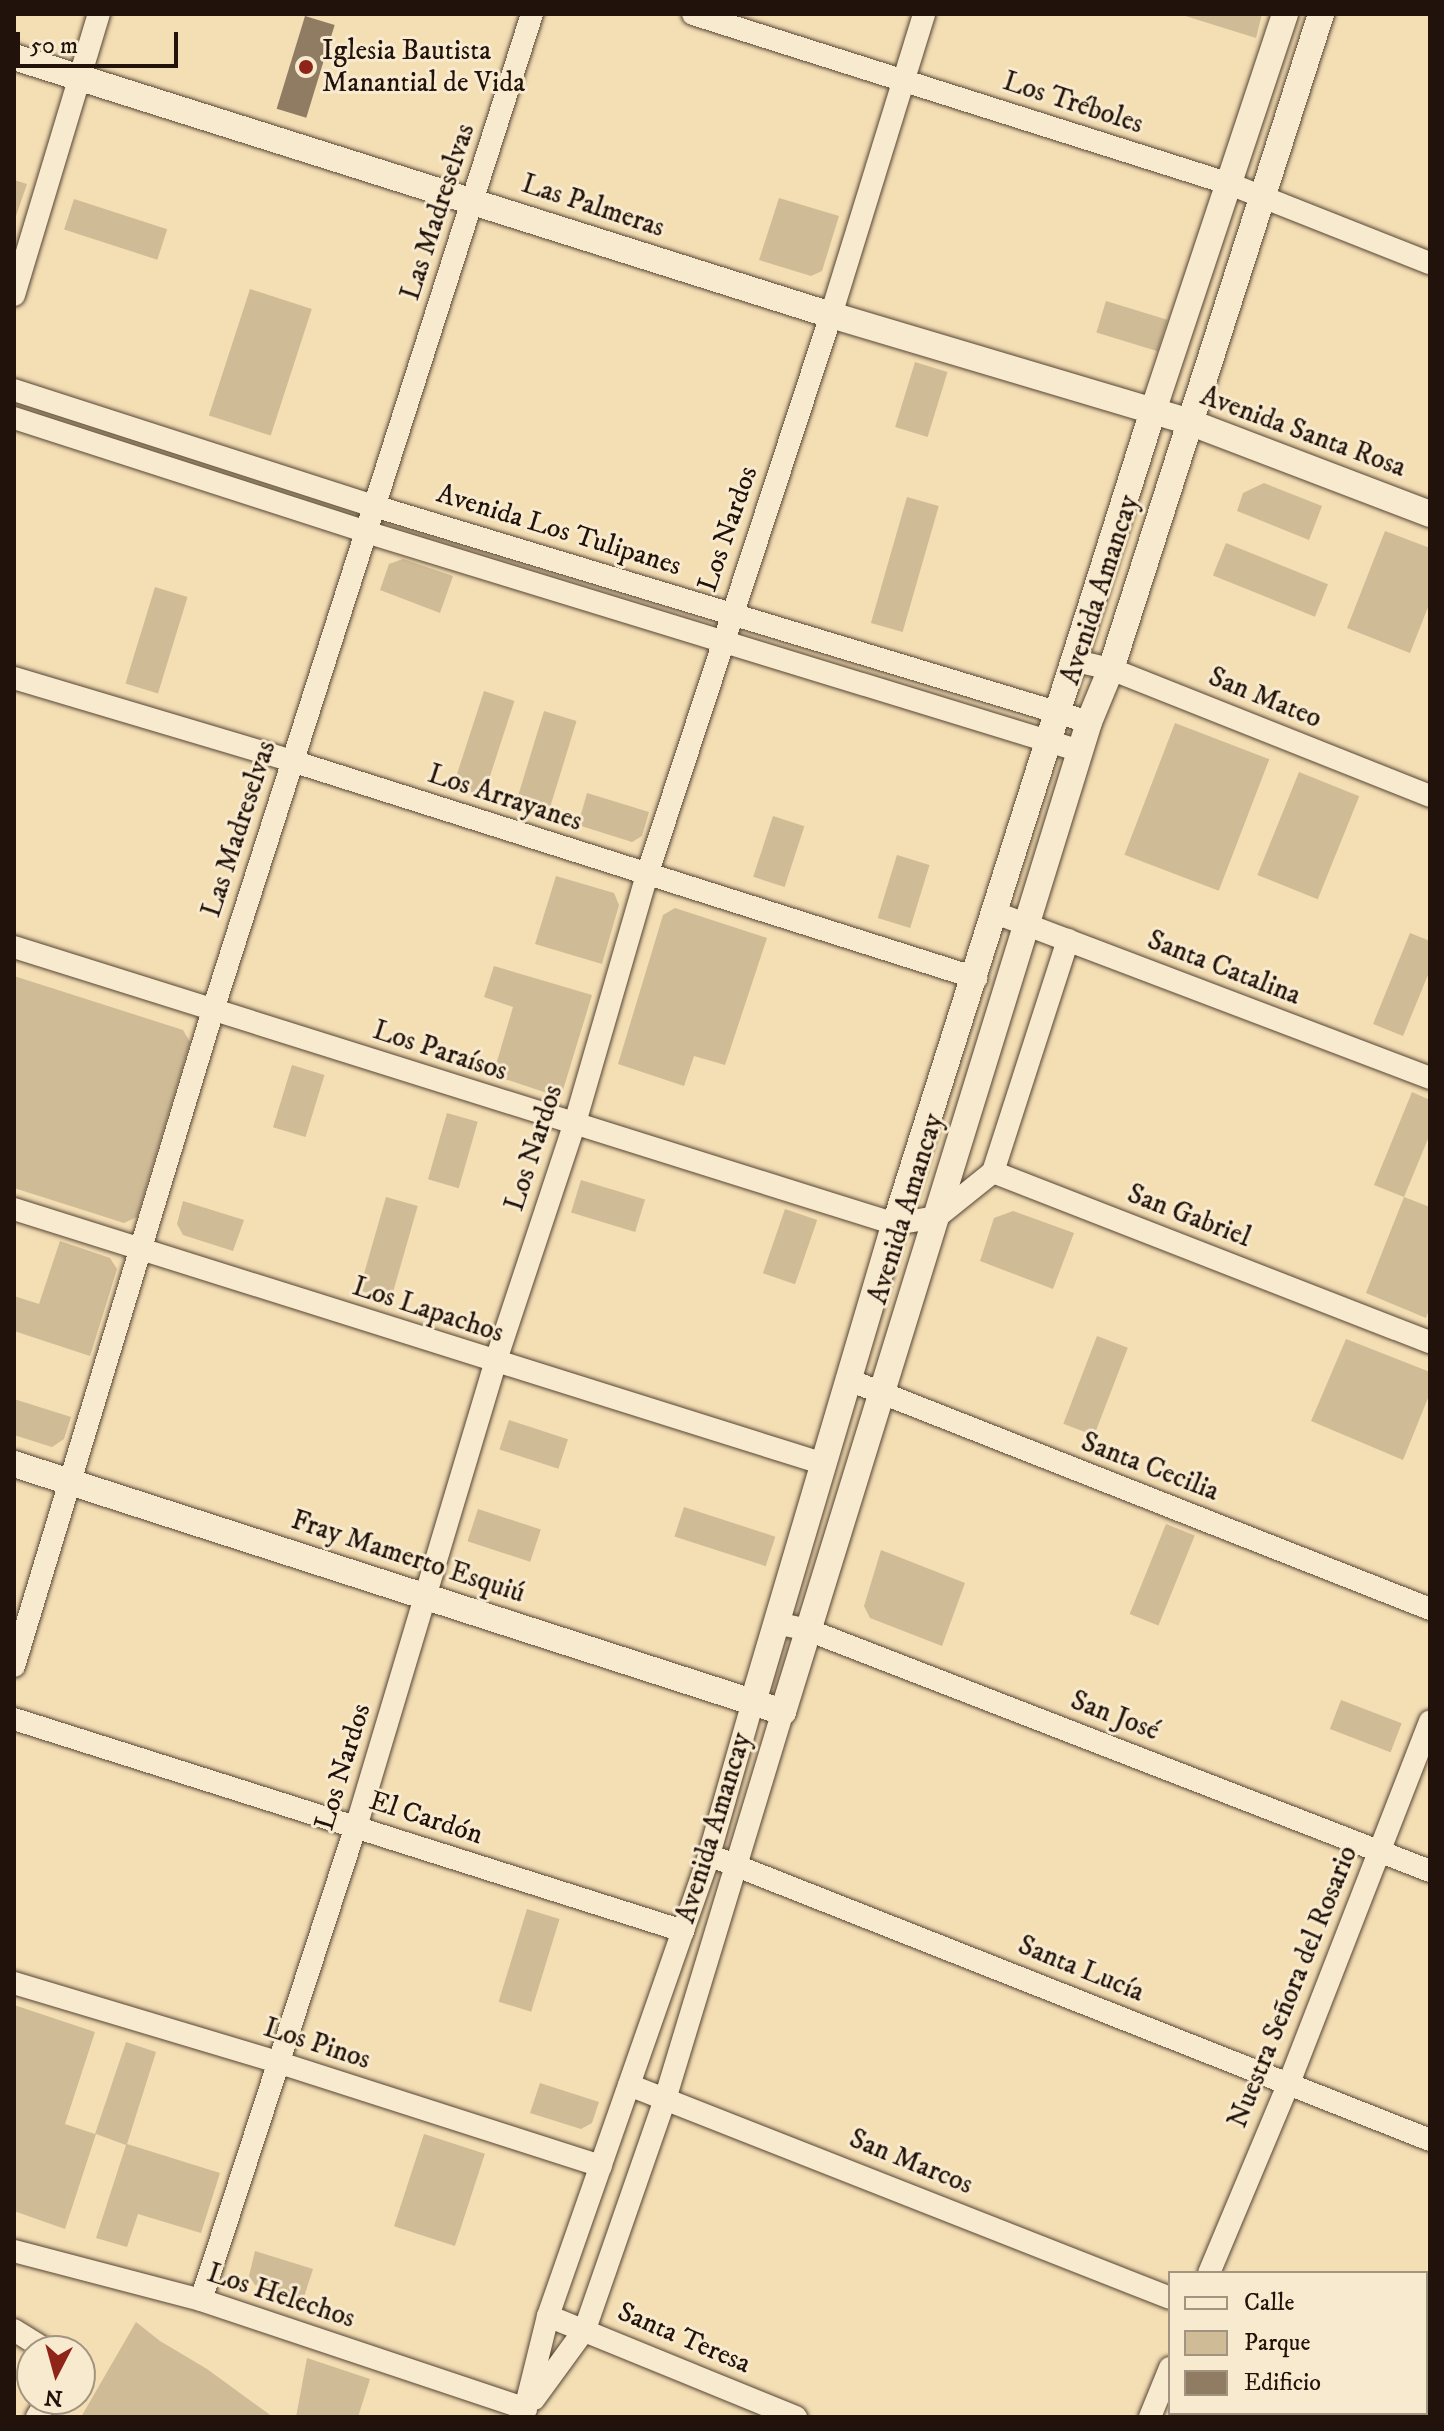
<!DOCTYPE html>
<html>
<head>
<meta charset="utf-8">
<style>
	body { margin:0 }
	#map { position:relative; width:1444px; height:2431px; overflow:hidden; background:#f4deb4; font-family:"IM FELL DW Pica",serif }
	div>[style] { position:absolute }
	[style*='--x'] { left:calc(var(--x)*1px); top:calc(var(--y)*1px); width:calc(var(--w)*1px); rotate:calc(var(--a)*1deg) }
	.green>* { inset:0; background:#d0bb97; transform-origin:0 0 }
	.building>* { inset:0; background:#8f7c63; transform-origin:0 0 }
	.roads { filter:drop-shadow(0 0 2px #564535) drop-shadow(0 0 2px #564535) }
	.minor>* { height:22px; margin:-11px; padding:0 11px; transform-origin:11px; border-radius:11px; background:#f8eace }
	.tertiary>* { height:26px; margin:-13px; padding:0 13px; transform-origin:13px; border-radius:13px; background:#f8eace }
	.dots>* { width:22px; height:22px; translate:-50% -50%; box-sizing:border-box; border:4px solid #f8eace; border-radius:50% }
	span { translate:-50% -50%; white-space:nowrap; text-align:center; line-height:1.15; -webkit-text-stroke:6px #f8eace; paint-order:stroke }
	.poi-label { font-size:28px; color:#21120b }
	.left { translate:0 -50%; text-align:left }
	.street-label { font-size:28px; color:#21120b }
	.frame { position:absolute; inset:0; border:16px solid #21120b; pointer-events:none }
	.legend { position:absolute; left:1168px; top:2271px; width:260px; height:144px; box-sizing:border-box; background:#f8eace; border:2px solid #a29480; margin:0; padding:10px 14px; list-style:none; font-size:24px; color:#21120b }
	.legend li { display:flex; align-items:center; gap:16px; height:40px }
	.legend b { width:40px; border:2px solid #a29480 }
	.north { position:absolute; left:16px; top:2335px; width:80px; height:80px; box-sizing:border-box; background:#f8eace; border:2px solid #a29480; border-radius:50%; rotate:186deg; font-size:22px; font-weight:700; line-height:32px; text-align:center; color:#21120b }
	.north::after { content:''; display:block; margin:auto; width:28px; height:36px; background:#8f2418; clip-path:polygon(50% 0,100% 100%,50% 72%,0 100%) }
	.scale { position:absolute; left:16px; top:32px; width:162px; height:36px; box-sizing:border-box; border:4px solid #21120b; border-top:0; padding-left:10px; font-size:24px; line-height:28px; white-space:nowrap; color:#21120b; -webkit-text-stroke:6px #f8eace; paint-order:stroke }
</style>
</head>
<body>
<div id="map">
	<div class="green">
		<i style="clip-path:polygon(1179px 14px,1262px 14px,1256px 38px)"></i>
		<i style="clip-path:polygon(14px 180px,27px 184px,14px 222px)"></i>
		<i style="clip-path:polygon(779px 198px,839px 216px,822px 271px,811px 276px,759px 260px)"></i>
		<i style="left:74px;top:199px;width:98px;height:32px;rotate:18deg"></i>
		<i style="left:250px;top:289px;width:65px;height:133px;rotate:18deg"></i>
		<i style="left:1106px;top:301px;width:64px;height:33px;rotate:17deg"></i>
		<i style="left:915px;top:362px;width:34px;height:68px;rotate:17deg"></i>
		<i style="clip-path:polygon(1264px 483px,1322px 506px,1309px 540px,1237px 511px,1243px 493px)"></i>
		<i style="left:907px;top:497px;width:33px;height:131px;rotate:16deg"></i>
		<i style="clip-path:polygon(1385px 531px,1430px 548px,1430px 602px,1410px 653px,1347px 628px)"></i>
		<i style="left:1226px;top:543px;width:110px;height:35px;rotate:22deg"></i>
		<i style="clip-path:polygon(403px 559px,453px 576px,440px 613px,380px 590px,389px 564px)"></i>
		<i style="left:155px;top:587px;width:34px;height:101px;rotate:17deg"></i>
		<i style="left:484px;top:691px;width:32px;height:100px;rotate:18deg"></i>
		<i style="left:544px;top:711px;width:34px;height:99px;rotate:17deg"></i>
		<i style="left:1175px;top:723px;width:101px;height:141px;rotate:21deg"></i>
		<i style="left:1299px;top:772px;width:65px;height:111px;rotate:22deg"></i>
		<i style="clip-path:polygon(587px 793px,649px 812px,642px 836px,632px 842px,578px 825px)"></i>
		<i style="left:773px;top:816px;width:33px;height:64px;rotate:18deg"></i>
		<i style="left:897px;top:855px;width:34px;height:66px;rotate:17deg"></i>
		<i style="clip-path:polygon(556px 876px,614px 893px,619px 905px,602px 964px,535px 944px)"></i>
		<i style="clip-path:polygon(675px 908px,767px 938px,725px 1065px,694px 1056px,684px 1086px,618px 1064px,663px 915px)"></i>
		<i style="clip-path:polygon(1410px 933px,1430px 941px,1430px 970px,1403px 1036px,1373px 1024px)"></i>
		<i style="clip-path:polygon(494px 966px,592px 995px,563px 1090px,553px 1095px,493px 1075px,513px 1007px,484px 997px)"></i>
		<i style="clip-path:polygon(14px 976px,183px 1030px,190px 1042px,137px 1217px,124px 1223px,14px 1188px)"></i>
		<i style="left:292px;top:1065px;width:34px;height:65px;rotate:17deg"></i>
		<i style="clip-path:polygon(1412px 1092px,1430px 1100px,1430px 1134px,1404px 1197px,1430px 1207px,1430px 1307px,1426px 1318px,1366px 1293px,1404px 1197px,1374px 1185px)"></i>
		<i style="left:447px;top:1113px;width:32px;height:69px;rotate:16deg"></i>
		<i style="left:581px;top:1180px;width:67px;height:34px;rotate:17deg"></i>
		<i style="left:386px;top:1197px;width:33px;height:97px;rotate:16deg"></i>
		<i style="clip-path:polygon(183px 1201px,244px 1220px,233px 1251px,183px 1235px,177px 1224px)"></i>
		<i style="left:785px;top:1209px;width:34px;height:68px;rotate:19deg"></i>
		<i style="clip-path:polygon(1013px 1211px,1074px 1233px,1053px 1289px,980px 1261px,994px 1218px)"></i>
		<i style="clip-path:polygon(60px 1241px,110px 1258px,117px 1269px,90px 1356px,14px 1331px,14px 1296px,39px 1304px)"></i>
		<i style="left:1097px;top:1336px;width:33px;height:94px;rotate:21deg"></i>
		<i style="clip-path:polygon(1346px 1339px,1430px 1372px,1430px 1393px,1403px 1460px,1311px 1421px)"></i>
		<i style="clip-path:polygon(14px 1399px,71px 1417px,64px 1439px,52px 1447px,14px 1435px)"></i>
		<i style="left:509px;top:1420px;width:62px;height:31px;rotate:18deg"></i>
		<i style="left:684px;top:1507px;width:96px;height:31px;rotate:18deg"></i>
		<i style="left:478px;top:1509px;width:66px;height:34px;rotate:18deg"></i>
		<i style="left:1166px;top:1524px;width:31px;height:97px;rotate:22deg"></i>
		<i style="clip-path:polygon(881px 1550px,965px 1583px,942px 1646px,870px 1618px,864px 1606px)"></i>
		<i style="left:1341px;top:1700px;width:65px;height:31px;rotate:21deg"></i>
		<i style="left:527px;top:1909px;width:34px;height:97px;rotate:17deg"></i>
		<i style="clip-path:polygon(14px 2005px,95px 2032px,65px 2124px,95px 2134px,126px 2042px,156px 2052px,127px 2144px,220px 2173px,201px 2233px,138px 2214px,127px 2247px,96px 2238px,126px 2145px,96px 2134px,65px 2229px,14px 2211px)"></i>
		<i style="clip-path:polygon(540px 2083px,599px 2102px,592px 2123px,581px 2129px,530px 2113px)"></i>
		<i style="left:424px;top:2134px;width:64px;height:97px;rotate:18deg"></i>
		<i style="clip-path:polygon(255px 2251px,313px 2269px,303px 2300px,255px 2285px,249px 2276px)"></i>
		<i style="clip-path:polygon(136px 2322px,160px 2341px,207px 2369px,273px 2417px,81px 2417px)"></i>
		<i style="clip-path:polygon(307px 2358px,370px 2379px,358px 2417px,296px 2417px)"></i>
	</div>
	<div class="building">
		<i style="left:305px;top:16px;width:31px;height:97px;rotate:17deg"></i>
	</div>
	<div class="roads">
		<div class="minor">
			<i style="--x:693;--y:14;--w:563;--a:17.57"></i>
			<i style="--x:1230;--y:184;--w:215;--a:21.6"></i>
			<i style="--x:14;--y:295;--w:294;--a:-73.2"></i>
			<i style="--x:14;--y:390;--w:378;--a:17.9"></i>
			<i style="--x:374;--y:506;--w:747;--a:16.81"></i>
			<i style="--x:14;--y:418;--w:370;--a:17.9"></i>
			<i style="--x:366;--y:532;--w:747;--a:17.05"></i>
			<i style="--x:1076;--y:661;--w:36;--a:13"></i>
			<i style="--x:1111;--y:669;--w:343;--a:21.7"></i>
			<i style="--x:14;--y:678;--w:290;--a:16.6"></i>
			<i style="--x:292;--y:761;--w:718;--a:17.6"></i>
			<i style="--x:996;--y:913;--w:464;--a:20.8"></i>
			<i style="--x:14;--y:947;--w:924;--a:17.45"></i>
			<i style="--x:895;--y:1224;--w:43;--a:-9.5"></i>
			<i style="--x:937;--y:1217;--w:72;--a:-38.8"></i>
			<i style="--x:993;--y:1172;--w:469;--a:21.3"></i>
			<i style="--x:993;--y:1172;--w:244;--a:-72.1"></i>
			<i style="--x:14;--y:1209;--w:849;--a:17.47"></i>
			<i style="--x:849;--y:1380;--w:625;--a:21.51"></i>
			<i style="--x:776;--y:1623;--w:33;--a:12"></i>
			<i style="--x:808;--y:1630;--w:667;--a:21.18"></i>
			<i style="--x:14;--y:1666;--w:686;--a:-73.12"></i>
			<i style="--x:213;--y:1010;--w:1046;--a:-72.24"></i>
			<i style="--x:14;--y:1719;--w:702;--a:17.58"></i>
			<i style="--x:709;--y:1855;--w:775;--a:21.57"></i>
			<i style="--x:14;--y:1983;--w:278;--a:16.7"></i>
			<i style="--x:280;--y:2063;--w:337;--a:17.8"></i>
			<i style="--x:629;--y:2085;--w:581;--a:21.49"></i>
			<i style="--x:14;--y:2251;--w:193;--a:14.7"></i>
			<i style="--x:201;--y:2300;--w:343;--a:18.5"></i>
			<i style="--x:1209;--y:2273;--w:206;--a:-67.2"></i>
			<i style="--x:1289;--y:2083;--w:388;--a:-68.7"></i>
			<i style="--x:201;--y:2300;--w:498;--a:-71.9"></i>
			<i style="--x:356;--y:1827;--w:484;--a:-73.3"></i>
			<i style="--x:495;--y:1363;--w:250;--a:-71.6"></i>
			<i style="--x:574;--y:1126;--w:261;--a:-73.8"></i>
			<i style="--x:647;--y:875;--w:589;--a:-71.81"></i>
			<i style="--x:831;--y:315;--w:315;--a:-72.8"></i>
			<i style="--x:548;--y:2316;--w:268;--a:22.2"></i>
			<i style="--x:14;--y:2330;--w:40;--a:32"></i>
			<i style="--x:534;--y:2399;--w:87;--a:-53.9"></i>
			<i style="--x:585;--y:2329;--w:247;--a:-70.8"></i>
			<i style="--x:666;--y:2096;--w:401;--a:-73.1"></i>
			<i style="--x:1426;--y:2402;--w:4;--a:27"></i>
			<i style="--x:37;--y:2417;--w:21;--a:-59"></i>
			<i style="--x:523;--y:2417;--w:104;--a:-76.1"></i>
			<i style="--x:548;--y:2316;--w:488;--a:-70.7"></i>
			<i style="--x:709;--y:1855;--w:159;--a:-74"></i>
			<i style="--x:1150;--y:2417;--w:53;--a:-67.8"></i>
		</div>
		<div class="tertiary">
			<i style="--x:14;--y:57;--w:857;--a:17.53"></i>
			<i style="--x:831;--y:315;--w:374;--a:16.6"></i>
			<i style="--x:1189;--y:422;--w:258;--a:20.9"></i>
			<i style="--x:14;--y:1464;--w:808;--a:17.87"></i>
			<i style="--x:783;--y:1712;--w:1036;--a:-72.82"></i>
			<i style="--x:1089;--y:722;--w:57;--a:-67.5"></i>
			<i style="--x:1111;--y:669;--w:688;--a:-72.22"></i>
			<i style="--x:753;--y:1702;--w:499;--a:-73.5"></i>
			<i style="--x:895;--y:1224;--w:850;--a:-72.4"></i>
			<i style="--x:1152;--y:414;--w:422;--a:-71.6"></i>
		</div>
	</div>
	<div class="dots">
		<i style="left:306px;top:67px;background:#8f2418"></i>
	</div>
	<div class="poi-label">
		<span class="left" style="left:322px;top:67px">Iglesia Bautista<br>Manantial de Vida</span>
	</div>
	<div class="street-label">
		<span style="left:1073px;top:103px;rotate:18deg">Los Tréboles</span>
		<span style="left:593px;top:206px;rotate:18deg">Las Palmeras</span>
		<span style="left:438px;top:212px;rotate:-72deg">Las Madreselvas</span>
		<span style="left:1303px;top:432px;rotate:20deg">Avenida Santa Rosa</span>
		<span style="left:728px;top:529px;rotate:-71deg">Los Nardos</span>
		<span style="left:559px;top:530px;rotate:17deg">Avenida Los Tulipanes</span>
		<span style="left:1100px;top:590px;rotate:-72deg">Avenida Amancay</span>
		<span style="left:1265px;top:698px;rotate:22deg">San Mateo</span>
		<span style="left:505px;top:798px;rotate:18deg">Los Arrayanes</span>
		<span style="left:239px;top:829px;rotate:-72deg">Las Madreselvas</span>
		<span style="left:1224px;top:968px;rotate:21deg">Santa Catalina</span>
		<span style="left:440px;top:1051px;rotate:18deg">Los Paraísos</span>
		<span style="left:534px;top:1148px;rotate:-72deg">Los Nardos</span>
		<span style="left:906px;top:1209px;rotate:-73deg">Avenida Amancay</span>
		<span style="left:1189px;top:1216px;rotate:21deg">San Gabriel</span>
		<span style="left:428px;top:1310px;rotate:18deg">Los Lapachos</span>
		<span style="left:1150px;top:1467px;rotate:21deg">Santa Cecilia</span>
		<span style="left:408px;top:1557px;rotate:18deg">Fray Mamerto Esquiú</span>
		<span style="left:1115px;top:1716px;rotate:21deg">San José</span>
		<span style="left:343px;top:1767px;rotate:-73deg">Los Nardos</span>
		<span style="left:426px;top:1818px;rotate:18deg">El Cardón</span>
		<span style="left:714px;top:1828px;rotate:-73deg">Avenida Amancay</span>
		<span style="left:1081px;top:1969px;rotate:22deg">Santa Lucía</span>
		<span style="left:1293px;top:1987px;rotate:-68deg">Nuestra Señora del Rosario</span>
		<span style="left:317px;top:2044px;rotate:18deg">Los Pinos</span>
		<span style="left:911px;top:2162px;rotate:22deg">San Marcos</span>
		<span style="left:281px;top:2296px;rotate:18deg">Los Helechos</span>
		<span style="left:684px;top:2338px;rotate:23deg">Santa Teresa</span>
	</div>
	<div class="frame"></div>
	<ul class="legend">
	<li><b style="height:10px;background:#f8eace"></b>Calle</li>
	<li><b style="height:22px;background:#d0bb97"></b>Parque</li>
	<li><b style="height:22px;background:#8f7c63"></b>Edificio</li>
	</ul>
	<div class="north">N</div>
	<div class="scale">50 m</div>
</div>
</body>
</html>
